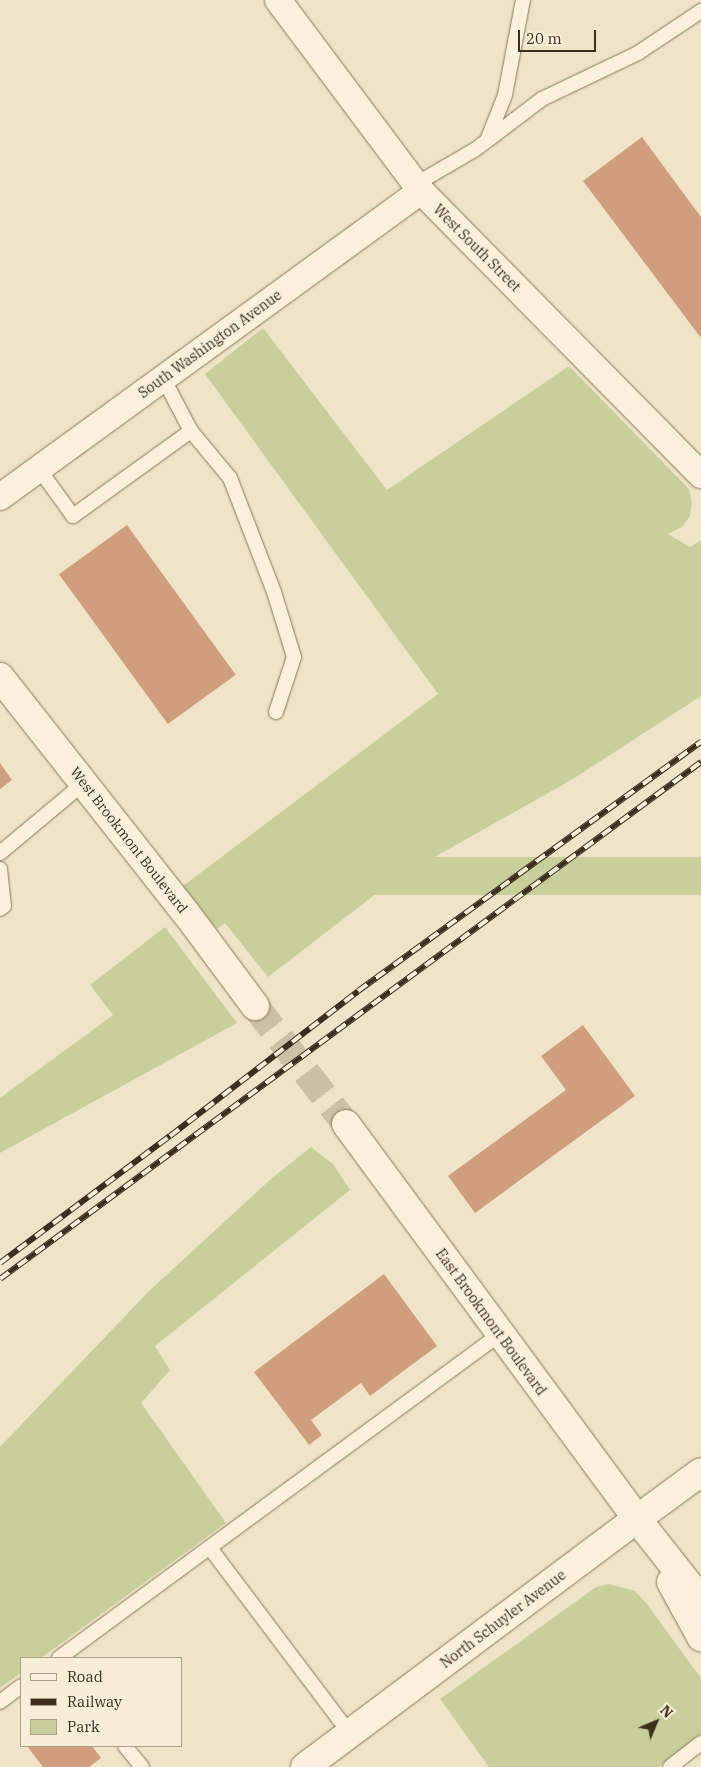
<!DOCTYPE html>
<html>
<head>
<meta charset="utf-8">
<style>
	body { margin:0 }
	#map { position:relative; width:701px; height:1767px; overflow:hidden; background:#f0e4c8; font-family:"IBM Plex Serif",serif }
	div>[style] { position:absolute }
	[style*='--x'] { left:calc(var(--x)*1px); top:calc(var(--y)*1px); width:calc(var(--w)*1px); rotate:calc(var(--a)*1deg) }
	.green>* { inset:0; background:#c9cf9b; transform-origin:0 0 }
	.building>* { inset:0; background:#cf9f7d; transform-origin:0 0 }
	.secondary-tunnel>* { height:28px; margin-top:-14px; transform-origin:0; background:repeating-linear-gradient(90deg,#ccc0a6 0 28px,transparent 0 42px) }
	.roads { filter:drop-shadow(0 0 1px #8d765c) drop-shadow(0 0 1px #8d765c) }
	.service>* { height:14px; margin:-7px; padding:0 7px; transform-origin:7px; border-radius:7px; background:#faf1dc }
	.minor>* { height:26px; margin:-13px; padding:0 13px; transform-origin:13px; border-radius:13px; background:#faf1dc }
	.tertiary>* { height:28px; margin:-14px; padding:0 14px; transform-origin:14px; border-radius:14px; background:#faf1dc }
	.secondary>* { height:28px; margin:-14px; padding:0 14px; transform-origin:14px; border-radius:14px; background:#faf1dc }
	.rail>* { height:5.5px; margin-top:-2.75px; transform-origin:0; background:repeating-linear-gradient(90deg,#f7eed8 0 11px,#3d2e20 0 22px); box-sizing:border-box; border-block:1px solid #3d2e20 }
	span { translate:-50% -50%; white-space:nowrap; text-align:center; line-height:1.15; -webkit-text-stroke:4px #f7eed8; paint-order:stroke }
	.street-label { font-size:14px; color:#3d2e20 }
	.legend { position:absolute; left:20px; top:1657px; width:162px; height:90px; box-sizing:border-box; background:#f7eed8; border:1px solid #ada18e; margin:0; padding:6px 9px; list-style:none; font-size:15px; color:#3d2e20 }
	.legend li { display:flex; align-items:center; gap:10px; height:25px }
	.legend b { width:25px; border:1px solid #ada18e }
	.north { position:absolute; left:631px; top:1697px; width:50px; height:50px; -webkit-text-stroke:4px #f7eed8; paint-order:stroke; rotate:45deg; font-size:14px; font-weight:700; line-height:20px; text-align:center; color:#3d2e20 }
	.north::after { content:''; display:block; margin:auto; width:18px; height:22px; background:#3d2e20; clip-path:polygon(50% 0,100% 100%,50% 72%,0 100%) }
	.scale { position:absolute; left:518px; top:30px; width:78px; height:22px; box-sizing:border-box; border:2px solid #3d2e20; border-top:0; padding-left:6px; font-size:15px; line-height:18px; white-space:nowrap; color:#3d2e20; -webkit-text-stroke:4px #f7eed8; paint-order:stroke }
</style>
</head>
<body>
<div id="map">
	<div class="green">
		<i style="clip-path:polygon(263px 328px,387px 490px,569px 366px,689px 489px,692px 502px,690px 516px,682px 527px,668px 534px,690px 547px,701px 540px,701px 696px,573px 779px,394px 880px,268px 977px,225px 923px,217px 929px,183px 886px,438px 694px,205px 374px)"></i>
		<i style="left:701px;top:857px;width:38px;height:413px;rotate:90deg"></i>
		<i style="clip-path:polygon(165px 927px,237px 1023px,0 1153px,0 1098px,113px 1015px,90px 985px)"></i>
		<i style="clip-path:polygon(311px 1147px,333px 1164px,350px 1190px,155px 1346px,170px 1370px,141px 1403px,226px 1523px,41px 1658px,21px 1658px,21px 1673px,0 1688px,0 1447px,149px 1291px,272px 1178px)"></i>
		<i style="clip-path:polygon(609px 1584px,635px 1591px,646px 1603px,701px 1678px,701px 1734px,658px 1767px,489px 1767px,440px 1699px,596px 1587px)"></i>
	</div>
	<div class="building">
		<i style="clip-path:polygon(642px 137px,701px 217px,701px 338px,583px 181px)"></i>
		<i style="left:127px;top:525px;width:185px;height:84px;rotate:54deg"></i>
		<i style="clip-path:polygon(0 763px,12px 780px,0 789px)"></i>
		<i style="clip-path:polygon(583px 1025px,635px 1096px,475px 1213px,448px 1176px,566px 1090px,541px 1056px)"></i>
		<i style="clip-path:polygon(384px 1274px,437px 1346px,370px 1396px,361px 1383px,311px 1420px,322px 1435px,309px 1445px,254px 1372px)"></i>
		<i style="clip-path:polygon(27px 1746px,92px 1746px,101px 1758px,89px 1767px,43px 1767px)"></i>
	</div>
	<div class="secondary-tunnel">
		<i style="--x:255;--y:1006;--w:149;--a:52.4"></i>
	</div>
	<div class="roads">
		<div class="service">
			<i style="--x:488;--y:138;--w:46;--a:-68.4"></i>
			<i style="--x:505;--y:95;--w:97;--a:-79.3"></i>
			<i style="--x:416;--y:184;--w:69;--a:-30.3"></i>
			<i style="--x:476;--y:149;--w:83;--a:-37.1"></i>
			<i style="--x:542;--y:99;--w:106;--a:-25.6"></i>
			<i style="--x:638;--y:53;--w:76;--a:-33.7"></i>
			<i style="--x:191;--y:431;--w:61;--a:50.3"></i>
			<i style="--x:230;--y:478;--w:122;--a:68.9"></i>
			<i style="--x:274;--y:592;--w:68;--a:72.9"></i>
			<i style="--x:294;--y:657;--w:58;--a:108.1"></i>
			<i style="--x:39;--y:469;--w:58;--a:54.1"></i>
			<i style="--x:73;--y:516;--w:145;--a:-35.8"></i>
			<i style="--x:191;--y:431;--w:60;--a:-117.8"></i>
			<i style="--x:0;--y:853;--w:109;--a:-39.8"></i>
			<i style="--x:0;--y:869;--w:37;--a:84"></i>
			<i style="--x:4;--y:906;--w:5;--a:143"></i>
			<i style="--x:210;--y:1548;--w:233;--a:53"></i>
			<i style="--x:59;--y:1658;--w:547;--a:-36.3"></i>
			<i style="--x:0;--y:1702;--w:26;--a:-37"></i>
			<i style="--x:125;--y:1746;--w:27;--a:51"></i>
			<i style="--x:670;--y:1767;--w:39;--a:-38"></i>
		</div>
		<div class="minor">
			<i style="--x:278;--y:0;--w:239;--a:53.2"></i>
			<i style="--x:421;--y:191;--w:399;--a:45.4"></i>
			<i style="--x:0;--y:497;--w:520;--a:-36.01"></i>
		</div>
		<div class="tertiary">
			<i style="--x:305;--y:1767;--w:414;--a:-36.8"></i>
		</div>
		<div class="secondary">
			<i style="--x:0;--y:677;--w:300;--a:51.8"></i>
			<i style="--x:186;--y:913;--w:116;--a:53.4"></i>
			<i style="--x:346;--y:1124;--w:491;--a:53.6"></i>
			<i style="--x:637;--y:1519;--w:103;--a:51.7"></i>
			<i style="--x:637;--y:1519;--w:79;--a:-36.3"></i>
			<i style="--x:671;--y:1582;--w:63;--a:61.4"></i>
		</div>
	</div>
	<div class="rail">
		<i style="--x:0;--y:1263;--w:212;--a:-36.8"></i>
		<i style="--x:170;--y:1136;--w:237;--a:-37.6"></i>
		<i style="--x:358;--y:991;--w:424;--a:-36"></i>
		<i style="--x:0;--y:1279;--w:871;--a:-36.41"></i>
	</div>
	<div class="street-label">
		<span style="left:477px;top:248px;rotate:45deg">West South Street</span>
		<span style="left:210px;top:344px;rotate:-36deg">South Washington Avenue</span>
		<span style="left:129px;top:840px;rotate:52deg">West Brookmont Boulevard</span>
		<span style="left:491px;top:1322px;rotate:54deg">East Brookmont Boulevard</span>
		<span style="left:503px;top:1619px;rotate:-37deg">North Schuyler Avenue</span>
	</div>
	<ul class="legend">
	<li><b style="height:6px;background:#faf1dc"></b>Road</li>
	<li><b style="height:6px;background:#3d2e20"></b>Railway</li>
	<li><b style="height:14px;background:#c9cf9b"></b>Park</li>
	</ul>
	<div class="north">N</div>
	<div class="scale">20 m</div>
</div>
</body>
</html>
